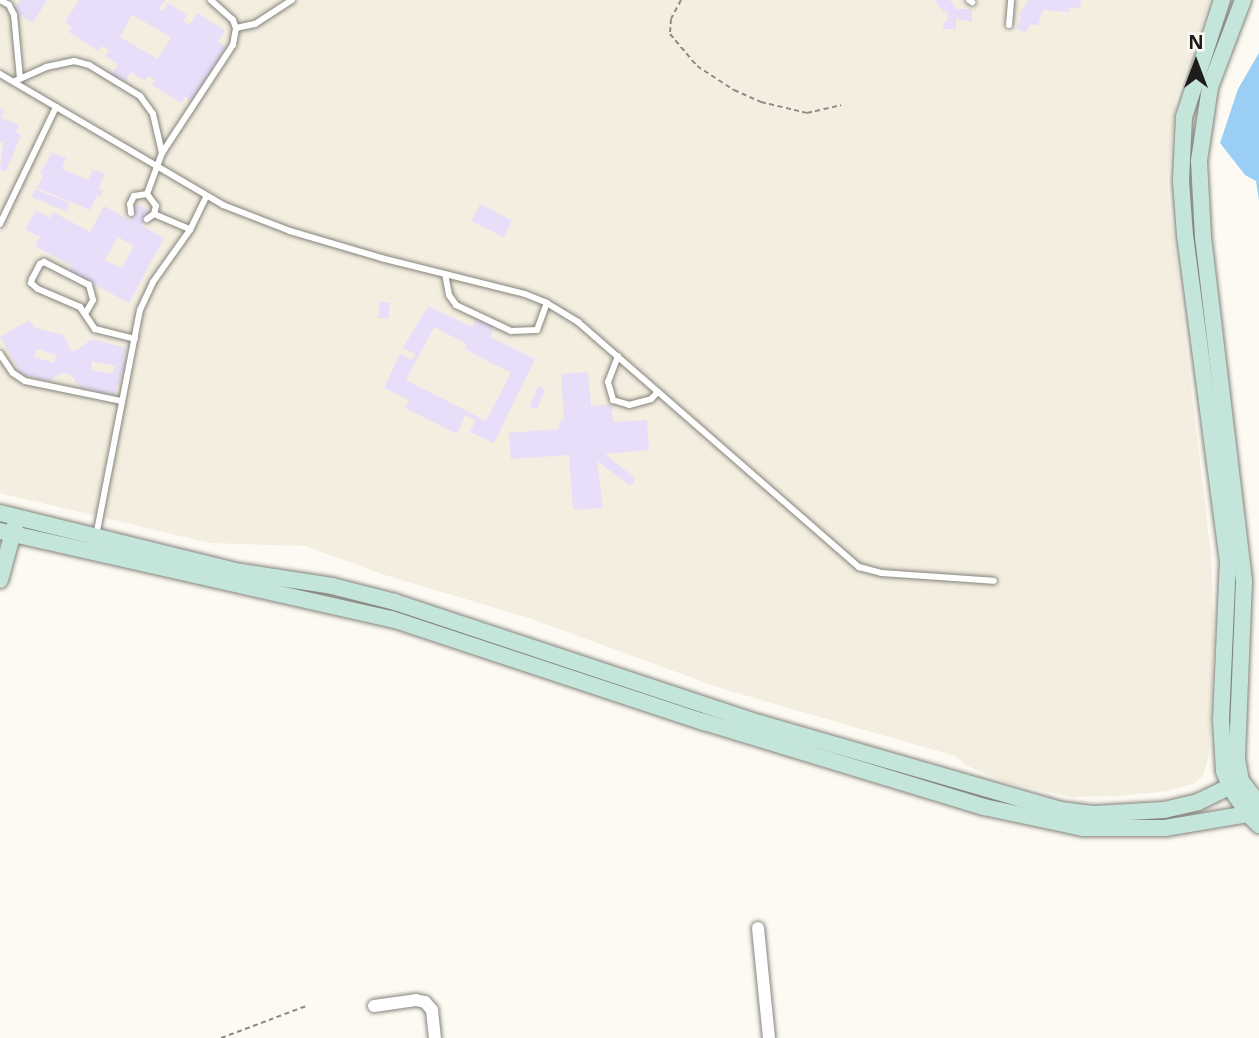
<!DOCTYPE html>
<html>
<head>
<meta charset="utf-8">
<style>
	body { margin:0 }
	#map { position:relative; width:1259px; height:1038px; overflow:hidden; background:#fcfaf2; font-family:"Noto Sans",sans-serif }
	div>[style] { position:absolute }
	[style*='--x'] { left:calc(var(--x)*1px); top:calc(var(--y)*1px); width:calc(var(--w)*1px); rotate:calc(var(--a)*1deg) }
	.built>* { inset:0; background:#f3eedf }
	.water>* { inset:0; background:#9acef5 }
	.building>* { inset:0; background:#e8def9; transform-origin:0 0 }
	.path>* { height:2px; margin-top:-1px; transform-origin:0; background:repeating-linear-gradient(90deg,#8b8a85 0 5px,transparent 0 8.5px) }
	.roads { filter:drop-shadow(0 0 2px #85837d) drop-shadow(0 0 2px #85837d) }
	.lane>* { height:6px; margin:-3px; padding:0 3px; transform-origin:3px; border-radius:3px; background:#fff }
	.street>* { height:12px; margin:-6px; padding:0 6px; transform-origin:6px; border-radius:6px; background:#fff }
	.secondary>* { height:16px; margin:-8px; padding:0 8px; transform-origin:8px; border-radius:8px; background:#c4e5d9 }
	span { translate:-50% -50%; white-space:nowrap; text-align:center; line-height:1.15; -webkit-text-stroke:5px #fcfaf2; paint-order:stroke }
	.north { position:absolute; left:1161px; top:28px; width:70px; height:70px; -webkit-text-stroke:5px #fcfaf2; paint-order:stroke; rotate:0deg; font-size:19px; font-weight:700; line-height:28px; text-align:center; color:#1d1c1a }
	.north::after { content:''; display:block; margin:auto; width:24px; height:32px; background:#1d1c1a; clip-path:polygon(50% 0,100% 100%,50% 72%,0 100%) }
</style>
</head>
<body>
<div id="map">
	<div class="built">
		<i style="clip-path:polygon(0 0,1210px 0,1176px 98px,1167px 184px,1211px 555px,1214px 637px,1209px 754px,1203px 776px,1193px 784px,1168px 791px,1120px 796px,1072px 797px,1005px 782px,965px 765px,955px 756px,720px 688px,529px 618px,385px 575px,305px 546px,210px 543px,0 493px)"></i>
	</div>
	<div class="water">
		<i style="clip-path:polygon(1259px 53px,1259px 201px,1256px 181px,1245px 175px,1220px 143px,1238px 89px)"></i>
	</div>
	<div class="building">
		<i style="clip-path:polygon(20px 0,47px 0,33px 23px,13px 11px)"></i>
		<i style="clip-path:polygon(evenodd,79px 0,165px 0,159px 8px,163px 11px,168px 3px,187px 15px,183px 21px,189px 25px,197px 13px,225px 30px,218px 42px,226px 47px,191px 101px,185px 97px,181px 103px,152px 85px,155px 80px,148px 76px,145px 81px,131px 72px,124px 83px,111px 75px,118px 64px,105px 56px,109px 50px,101px 46px,98px 51px,69px 32px,72px 27px,65px 22px,79px 0,132px 15px,171px 37px,158px 59px,120px 37px,132px 15px)"></i>
		<i style="clip-path:polygon(934px 0,950px 0,956px 9px,972px 9px,972px 22px,956px 19px,956px 29px,943px 29px,943px 22px,947px 22px,948px 11px,943px 11px)"></i>
		<i style="clip-path:polygon(1029px 0,1081px 0,1080px 8px,1069px 7px,1069px 12px,1043px 10px,1038px 25px,1030px 25px,1025px 33px,1016px 28px,1021px 19px,1019px 14px)"></i>
		<i style="clip-path:polygon(0 108px,4px 109px,1px 118px,19px 125px,16px 132px,21px 135px,6px 172px,0 169px,3px 143px,0 142px)"></i>
		<i style="clip-path:polygon(52px 152px,66px 158px,62px 169px,88px 180px,93px 169px,105px 174px,99px 189px,103px 190px,101px 196px,97px 195px,90px 210px,37px 188px,43px 175px,40px 174px)"></i>
		<i style="left:35px;top:189px;width:37px;height:9px;rotate:22deg"></i>
		<i style="clip-path:polygon(evenodd,138px 204px,150px 211px,142px 226px,164px 238px,129px 303px,69px 271px,72px 266px,35px 246px,40px 237px,25px 230px,36px 210px,50px 218px,53px 212px,90px 232px,104px 206px,129px 220px,138px 204px,118px 237px,134px 246px,122px 268px,105px 260px,118px 237px)"></i>
		<i style="left:480px;top:204px;width:36px;height:19px;rotate:27deg"></i>
		<i style="left:380px;top:302px;width:10px;height:16px;rotate:6deg"></i>
		<i style="clip-path:polygon(evenodd,428px 306px,472px 327px,477px 317px,495px 325px,490px 337px,535px 359px,494px 443px,470px 432px,476px 420px,465px 415px,457px 434px,405px 408px,409px 400px,384px 388px,400px 354px,412px 360px,415px 354px,403px 348px,428px 306px,434px 327px,467px 344px,465px 349px,511px 373px,486px 421px,406px 380px,434px 327px)"></i>
		<i style="clip-path:polygon(evenodd,29px 320px,35px 328px,64px 335px,70px 350px,75px 351px,92px 339px,126px 348px,123px 360px,127px 362px,114px 395px,80px 388px,70px 374px,61px 373px,49px 381px,22px 375px,0 337px,29px 320px,37px 349px,56px 355px,54px 363px,34px 357px,37px 349px,29px 320px,92px 361px,115px 366px,113px 374px,91px 370px,92px 361px)"></i>
		<i style="clip-path:polygon(588px 372px,591px 406px,612px 404px,613px 422px,647px 420px,649px 450px,605px 454px,635px 478px,633px 483px,629px 485px,597px 461px,603px 508px,573px 510px,569px 455px,511px 459px,509px 433px,558px 429px,560px 421px,564px 421px,561px 374px)"></i>
		<i style="left:538px;top:386px;width:8px;height:22px;rotate:23deg"></i>
	</div>
	<div class="path">
		<i style="--x:681;--y:0;--w:21;--a:118"></i>
		<i style="--x:671;--y:19;--w:15;--a:94"></i>
		<i style="--x:670;--y:34;--w:42;--a:49.8"></i>
		<i style="--x:697;--y:66;--w:44;--a:33"></i>
		<i style="--x:734;--y:90;--w:30;--a:24"></i>
		<i style="--x:761;--y:102;--w:47;--a:13.4"></i>
		<i style="--x:807;--y:113;--w:35;--a:-13"></i>
		<i style="--x:221;--y:1038;--w:91;--a:-20.6"></i>
	</div>
	<div class="roads">
		<div class="lane">
			<i style="--x:0;--y:0;--w:10;--a:29"></i>
			<i style="--x:9;--y:5;--w:11;--a:63"></i>
			<i style="--x:14;--y:15;--w:64;--a:84.6"></i>
			<i style="--x:969;--y:0;--w:4;--a:34"></i>
			<i style="--x:1009;--y:25;--w:25;--a:-85"></i>
			<i style="--x:236;--y:28;--w:19;--a:-12"></i>
			<i style="--x:255;--y:24;--w:44;--a:-33"></i>
			<i style="--x:0;--y:74;--w:259;--a:30.4"></i>
			<i style="--x:223;--y:205;--w:72;--a:21.2"></i>
			<i style="--x:290;--y:231;--w:95;--a:16.5"></i>
			<i style="--x:381;--y:258;--w:148;--a:14"></i>
			<i style="--x:525;--y:294;--w:22;--a:22"></i>
			<i style="--x:545;--y:302;--w:39;--a:31"></i>
			<i style="--x:578;--y:322;--w:373;--a:41.1"></i>
			<i style="--x:859;--y:567;--w:23;--a:15"></i>
			<i style="--x:881;--y:573;--w:113;--a:4"></i>
			<i style="--x:15;--y:81;--w:34;--a:-24"></i>
			<i style="--x:46;--y:67;--w:29;--a:-12"></i>
			<i style="--x:74;--y:61;--w:16;--a:15"></i>
			<i style="--x:89;--y:65;--w:60;--a:31.3"></i>
			<i style="--x:140;--y:96;--w:22;--a:54"></i>
			<i style="--x:153;--y:114;--w:40;--a:77"></i>
			<i style="--x:162;--y:153;--w:44;--a:110.1"></i>
			<i style="--x:162;--y:153;--w:129;--a:-56.7"></i>
			<i style="--x:233;--y:45;--w:17;--a:-80"></i>
			<i style="--x:236;--y:28;--w:9;--a:-111"></i>
			<i style="--x:233;--y:20;--w:30;--a:-138"></i>
			<i style="--x:131;--y:213;--w:9;--a:-96"></i>
			<i style="--x:130;--y:204;--w:9;--a:-63"></i>
			<i style="--x:134;--y:196;--w:13;--a:-9"></i>
			<i style="--x:147;--y:194;--w:15;--a:53"></i>
			<i style="--x:156;--y:206;--w:8;--a:104"></i>
			<i style="--x:154;--y:214;--w:9;--a:144"></i>
			<i style="--x:154;--y:214;--w:39;--a:23"></i>
			<i style="--x:0;--y:224;--w:130;--a:-64.4"></i>
			<i style="--x:445;--y:274;--w:21;--a:79"></i>
			<i style="--x:449;--y:295;--w:12;--a:55"></i>
			<i style="--x:456;--y:305;--w:61;--a:25.3"></i>
			<i style="--x:511;--y:331;--w:26;--a:-2"></i>
			<i style="--x:537;--y:330;--w:29;--a:-70"></i>
			<i style="--x:85;--y:314;--w:16;--a:-60"></i>
			<i style="--x:93;--y:300;--w:16;--a:-105"></i>
			<i style="--x:89;--y:285;--w:51;--a:-152.9"></i>
			<i style="--x:44;--y:262;--w:4;--a:153"></i>
			<i style="--x:40;--y:264;--w:17;--a:118"></i>
			<i style="--x:32;--y:279;--w:4;--a:104"></i>
			<i style="--x:31;--y:283;--w:9;--a:41"></i>
			<i style="--x:38;--y:289;--w:46;--a:23.2"></i>
			<i style="--x:80;--y:307;--w:27;--a:56"></i>
			<i style="--x:95;--y:329;--w:41;--a:14"></i>
			<i style="--x:0;--y:354;--w:23;--a:56"></i>
			<i style="--x:13;--y:373;--w:14;--a:34"></i>
			<i style="--x:25;--y:381;--w:99;--a:11.7"></i>
			<i style="--x:618;--y:356;--w:28;--a:111"></i>
			<i style="--x:608;--y:382;--w:19;--a:74"></i>
			<i style="--x:613;--y:400;--w:17;--a:17"></i>
			<i style="--x:629;--y:405;--w:23;--a:-15"></i>
			<i style="--x:651;--y:399;--w:10;--a:-45"></i>
			<i style="--x:96;--y:536;--w:230;--a:-79"></i>
			<i style="--x:140;--y:310;--w:31;--a:-65"></i>
			<i style="--x:153;--y:282;--w:64;--a:-54.6"></i>
			<i style="--x:190;--y:230;--w:37;--a:-64"></i>
		</div>
		<div class="street">
			<i style="--x:758;--y:928;--w:111;--a:84.3"></i>
			<i style="--x:374;--y:1006;--w:42;--a:-8.1"></i>
			<i style="--x:416;--y:1000;--w:9;--a:13"></i>
			<i style="--x:425;--y:1002;--w:11;--a:49"></i>
			<i style="--x:432;--y:1010;--w:28;--a:84"></i>
		</div>
		<div class="secondary">
			<i style="--x:1222;--y:0;--w:123;--a:108"></i>
			<i style="--x:1184;--y:117;--w:64;--a:92.7"></i>
			<i style="--x:1181;--y:181;--w:54;--a:85.8"></i>
			<i style="--x:1185;--y:235;--w:328;--a:82.5"></i>
			<i style="--x:1228;--y:560;--w:160;--a:92.5"></i>
			<i style="--x:1221;--y:720;--w:51;--a:86.6"></i>
			<i style="--x:1224;--y:771;--w:17;--a:69"></i>
			<i style="--x:1230;--y:787;--w:32;--a:56"></i>
			<i style="--x:1248;--y:814;--w:16;--a:45"></i>
			<i style="--x:1243;--y:0;--w:93;--a:110.8"></i>
			<i style="--x:1210;--y:87;--w:75;--a:98.5"></i>
			<i style="--x:1199;--y:161;--w:76;--a:87"></i>
			<i style="--x:1203;--y:237;--w:346;--a:83.2"></i>
			<i style="--x:1244;--y:581;--w:178;--a:92.3"></i>
			<i style="--x:1237;--y:759;--w:22;--a:80"></i>
			<i style="--x:1241;--y:781;--w:29;--a:52"></i>
			<i style="--x:0;--y:513;--w:248;--a:13.8"></i>
			<i style="--x:241;--y:572;--w:92;--a:8.7"></i>
			<i style="--x:332;--y:586;--w:65;--a:14.3"></i>
			<i style="--x:395;--y:602;--w:384;--a:18.4"></i>
			<i style="--x:759;--y:723;--w:313;--a:16.1"></i>
			<i style="--x:1060;--y:810;--w:35;--a:7"></i>
			<i style="--x:1095;--y:814;--w:69;--a:-3.3"></i>
			<i style="--x:1164;--y:810;--w:35;--a:-13"></i>
			<i style="--x:1198;--y:802;--w:48;--a:-26"></i>
			<i style="--x:0;--y:531;--w:402;--a:12.7"></i>
			<i style="--x:392;--y:619;--w:329;--a:18.3"></i>
			<i style="--x:704;--y:722;--w:293;--a:16.9"></i>
			<i style="--x:984;--y:807;--w:101;--a:12"></i>
			<i style="--x:1083;--y:828;--w:82;--a:0"></i>
			<i style="--x:1165;--y:828;--w:84;--a:-9.6"></i>
			<i style="--x:1248;--y:814;--w:13;--a:-32"></i>
			<i style="--x:0;--y:580;--w:57;--a:-74.7"></i>
		</div>
	</div>
	<div class="north">N</div>
</div>
</body>
</html>
